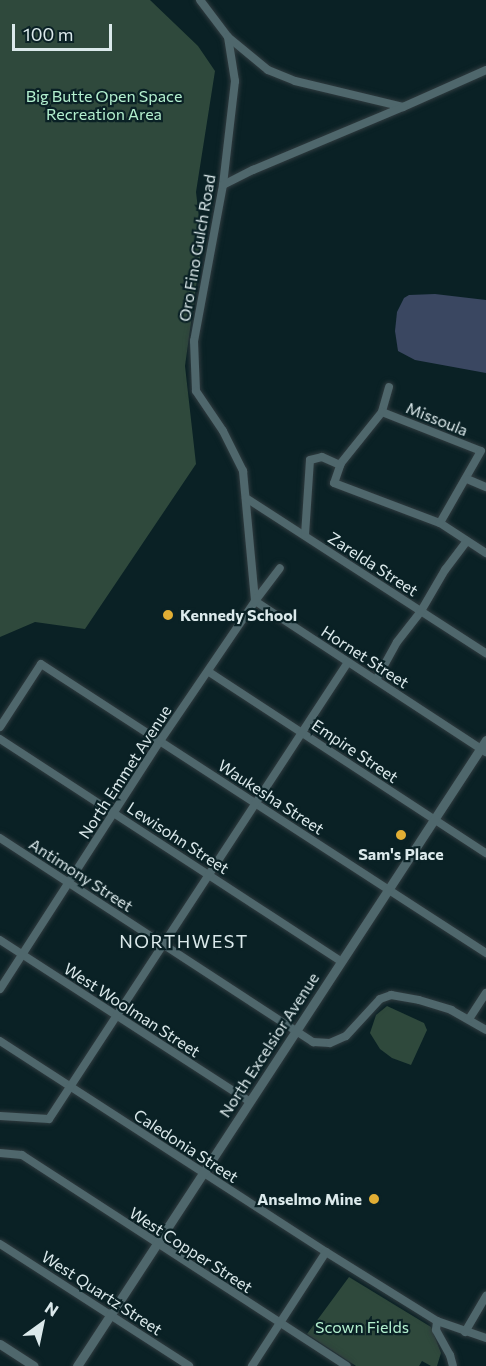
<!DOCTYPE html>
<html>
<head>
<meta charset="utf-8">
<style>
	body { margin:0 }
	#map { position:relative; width:486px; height:1366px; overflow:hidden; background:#0a2125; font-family:Commissioner,sans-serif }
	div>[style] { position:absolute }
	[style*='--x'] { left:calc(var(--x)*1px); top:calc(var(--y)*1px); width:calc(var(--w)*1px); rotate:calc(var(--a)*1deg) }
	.green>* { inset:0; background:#2f493c }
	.water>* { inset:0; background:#3a4761 }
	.roads { filter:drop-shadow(0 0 2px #303b3f) drop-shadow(0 0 2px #303b3f) }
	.minor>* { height:8px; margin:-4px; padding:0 4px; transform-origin:4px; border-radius:4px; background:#4f676c }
	.tertiary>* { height:9px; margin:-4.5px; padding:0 4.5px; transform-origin:4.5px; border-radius:4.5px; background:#4f676c }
	.dots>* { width:16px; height:16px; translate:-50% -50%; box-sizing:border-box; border:3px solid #0a2125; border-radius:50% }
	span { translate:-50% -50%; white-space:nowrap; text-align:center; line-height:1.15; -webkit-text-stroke:4.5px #0a2125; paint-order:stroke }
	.park-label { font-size:16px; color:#b3f0cf }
	.street-label { font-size:16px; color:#dbe9eb }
	.poi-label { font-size:16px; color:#dbe9eb; font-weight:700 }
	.left { translate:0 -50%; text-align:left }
	.right { translate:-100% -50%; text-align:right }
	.neighbourhood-label { font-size:18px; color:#dbe9eb; letter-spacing:1.5px }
	.north { position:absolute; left:12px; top:1294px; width:60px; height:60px; -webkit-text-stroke:4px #0a2125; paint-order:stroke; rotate:33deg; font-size:16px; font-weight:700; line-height:24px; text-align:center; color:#dbe9eb }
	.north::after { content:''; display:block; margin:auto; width:21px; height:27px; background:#dbe9eb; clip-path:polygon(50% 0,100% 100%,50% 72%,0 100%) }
	.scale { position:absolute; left:12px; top:24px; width:100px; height:27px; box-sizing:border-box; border:3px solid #dbe9eb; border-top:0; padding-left:8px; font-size:18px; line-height:21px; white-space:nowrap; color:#dbe9eb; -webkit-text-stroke:4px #0a2125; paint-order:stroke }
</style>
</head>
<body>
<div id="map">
	<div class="green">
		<i style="clip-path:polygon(0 0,150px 0,198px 46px,215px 71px,196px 192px,202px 243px,185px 366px,196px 464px,85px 629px,35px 622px,0 637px)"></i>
		<i style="clip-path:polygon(387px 1006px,424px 1023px,427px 1030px,411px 1065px,392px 1058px,380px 1049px,370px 1033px,376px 1015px)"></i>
		<i style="clip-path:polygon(349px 1277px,431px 1327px,441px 1353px,437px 1366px,431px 1366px,422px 1361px,419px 1366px,356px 1366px,307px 1334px)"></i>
	</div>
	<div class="water">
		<i style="clip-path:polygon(435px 294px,486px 300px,486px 373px,415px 360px,398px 351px,395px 331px,397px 312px,404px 298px,409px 295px)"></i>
	</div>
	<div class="roads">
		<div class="minor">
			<i style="--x:200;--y:0;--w:46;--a:52.9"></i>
			<i style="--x:228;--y:37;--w:45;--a:81"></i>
			<i style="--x:235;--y:81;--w:105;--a:96.6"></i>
			<i style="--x:223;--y:185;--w:159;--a:100.5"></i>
			<i style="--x:194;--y:341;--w:50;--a:87.7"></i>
			<i style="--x:196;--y:391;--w:48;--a:56"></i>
			<i style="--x:223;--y:431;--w:45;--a:63.4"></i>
			<i style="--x:243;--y:471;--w:131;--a:84.7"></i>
			<i style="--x:255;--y:601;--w:276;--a:33.2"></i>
			<i style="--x:228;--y:37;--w:52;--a:39.5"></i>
			<i style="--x:268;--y:70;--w:29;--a:22"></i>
			<i style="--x:295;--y:81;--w:111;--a:13.5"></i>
			<i style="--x:403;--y:107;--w:91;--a:-24"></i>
			<i style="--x:223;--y:185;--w:34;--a:-27"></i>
			<i style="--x:253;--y:170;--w:163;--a:-22.8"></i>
			<i style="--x:389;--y:387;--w:26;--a:106"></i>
			<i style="--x:382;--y:412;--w:65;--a:128.8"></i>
			<i style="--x:341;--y:463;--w:21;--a:109"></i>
			<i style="--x:334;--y:483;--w:113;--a:20.7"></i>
			<i style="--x:440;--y:523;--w:55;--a:33.1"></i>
			<i style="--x:382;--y:412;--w:106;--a:21.5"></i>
			<i style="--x:481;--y:451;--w:83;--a:119.7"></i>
			<i style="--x:467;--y:479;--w:21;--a:23"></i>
			<i style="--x:246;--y:498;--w:286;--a:32.9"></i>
			<i style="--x:305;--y:535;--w:75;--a:-86.2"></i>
			<i style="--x:310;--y:460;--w:12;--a:-14"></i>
			<i style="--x:322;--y:457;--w:20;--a:24"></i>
			<i style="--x:209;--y:672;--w:331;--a:33.2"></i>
			<i style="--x:376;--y:680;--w:43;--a:-61.1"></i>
			<i style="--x:397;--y:642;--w:39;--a:-52"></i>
			<i style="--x:421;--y:611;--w:48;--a:-59.7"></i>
			<i style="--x:445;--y:570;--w:36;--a:-53"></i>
			<i style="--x:0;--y:727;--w:75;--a:-56.9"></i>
			<i style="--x:41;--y:664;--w:531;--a:33"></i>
			<i style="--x:0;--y:739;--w:407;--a:33.1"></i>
			<i style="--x:0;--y:838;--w:374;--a:33.1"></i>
			<i style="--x:313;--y:1042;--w:17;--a:3"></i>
			<i style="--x:330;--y:1043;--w:17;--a:-24"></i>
			<i style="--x:346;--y:1036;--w:50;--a:-47.4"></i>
			<i style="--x:380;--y:999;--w:12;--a:-20"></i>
			<i style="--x:391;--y:995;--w:28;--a:10"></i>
			<i style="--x:419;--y:1000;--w:34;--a:17"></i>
			<i style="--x:451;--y:1010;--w:40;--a:29.7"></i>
			<i style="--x:0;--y:940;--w:298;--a:32.9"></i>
			<i style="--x:0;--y:989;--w:295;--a:-57.2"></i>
			<i style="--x:160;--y:741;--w:169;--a:-55.8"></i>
			<i style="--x:255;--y:601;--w:41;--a:-52.9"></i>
			<i style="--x:469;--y:1019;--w:31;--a:-57"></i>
			<i style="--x:0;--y:1041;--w:388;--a:32.9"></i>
			<i style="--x:326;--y:1252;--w:131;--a:31.9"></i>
			<i style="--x:437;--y:1321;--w:52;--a:19.1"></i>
			<i style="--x:0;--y:1116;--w:49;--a:3.5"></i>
			<i style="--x:49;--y:1119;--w:546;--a:-56.8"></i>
			<i style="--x:0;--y:1153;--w:22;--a:5"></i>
			<i style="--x:22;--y:1155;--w:387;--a:33"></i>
			<i style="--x:0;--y:1244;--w:225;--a:32.8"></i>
			<i style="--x:437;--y:1321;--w:9;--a:96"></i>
			<i style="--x:436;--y:1330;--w:29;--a:61"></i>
			<i style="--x:450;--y:1355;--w:11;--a:75"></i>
			<i style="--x:465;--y:1332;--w:42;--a:-59.7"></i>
			<i style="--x:252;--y:1366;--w:136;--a:-57"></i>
		</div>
		<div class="tertiary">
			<i style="--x:0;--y:1344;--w:40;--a:32.9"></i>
			<i style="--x:77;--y:1366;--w:748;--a:-56.84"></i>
		</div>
	</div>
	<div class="dots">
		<i style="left:168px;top:615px;background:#e2ae34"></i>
		<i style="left:401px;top:835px;background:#e2ae34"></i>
		<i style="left:374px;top:1199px;background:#e2ae34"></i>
	</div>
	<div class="park-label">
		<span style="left:104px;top:105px">Big Butte Open Space<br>Recreation Area</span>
		<span style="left:362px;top:1327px">Scown Fields</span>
	</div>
	<div class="street-label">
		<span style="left:197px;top:248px;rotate:-80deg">Oro Fino Gulch Road</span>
		<span style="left:437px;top:419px;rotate:22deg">Missoula</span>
		<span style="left:373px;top:564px;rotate:33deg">Zarelda Street</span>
		<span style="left:365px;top:657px;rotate:33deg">Hornet Street</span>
		<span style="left:355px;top:751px;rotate:34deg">Empire Street</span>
		<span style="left:125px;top:772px;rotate:-57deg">North Emmet Avenue</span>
		<span style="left:271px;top:797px;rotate:33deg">Waukesha Street</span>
		<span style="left:178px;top:838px;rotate:33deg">Lewisohn Street</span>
		<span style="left:81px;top:875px;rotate:33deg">Antimony Street</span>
		<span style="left:132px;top:1010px;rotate:33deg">West Woolman Street</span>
		<span style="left:269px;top:1045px;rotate:-57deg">North Excelsior Avenue</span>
		<span style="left:186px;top:1146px;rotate:33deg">Caledonia Street</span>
		<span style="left:191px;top:1250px;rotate:33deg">West Copper Street</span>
		<span style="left:102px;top:1293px;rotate:33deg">West Quartz Street</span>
	</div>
	<div class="poi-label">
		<span class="left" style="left:180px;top:615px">Kennedy School</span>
		<span style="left:401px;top:854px">Sam's Place</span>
		<span class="right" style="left:362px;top:1199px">Anselmo Mine</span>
	</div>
	<div class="neighbourhood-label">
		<span style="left:184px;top:941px">NORTHWEST</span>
	</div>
	<div class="north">N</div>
	<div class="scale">100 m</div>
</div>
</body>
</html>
